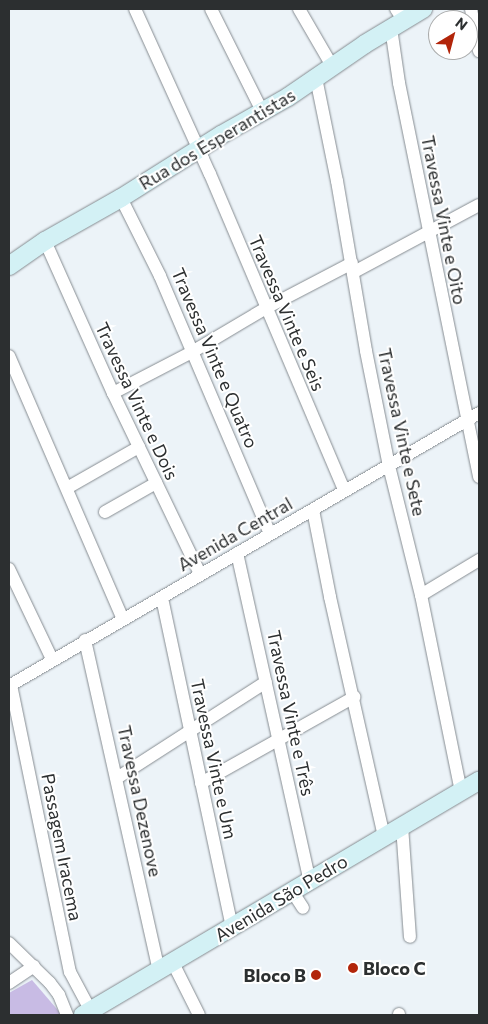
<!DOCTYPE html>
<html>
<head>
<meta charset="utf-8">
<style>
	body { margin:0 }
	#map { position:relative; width:488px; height:1024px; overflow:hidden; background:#ecf3f8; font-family:Commissioner,sans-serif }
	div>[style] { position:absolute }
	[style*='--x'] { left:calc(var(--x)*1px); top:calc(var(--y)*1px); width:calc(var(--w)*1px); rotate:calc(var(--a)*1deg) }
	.green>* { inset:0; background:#c8bbe4 }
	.roads { filter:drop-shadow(0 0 1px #868c91) drop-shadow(0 0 1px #868c91) }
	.street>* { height:12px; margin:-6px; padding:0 6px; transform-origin:6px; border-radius:6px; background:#fff }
	.secondary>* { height:18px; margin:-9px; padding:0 9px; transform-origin:9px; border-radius:9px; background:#d3f1f5 }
	.dots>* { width:14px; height:14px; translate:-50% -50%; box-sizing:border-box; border:2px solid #fff; border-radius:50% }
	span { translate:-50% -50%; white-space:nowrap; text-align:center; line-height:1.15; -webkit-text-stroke:4px #fff; paint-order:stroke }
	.street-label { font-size:18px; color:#2c2f30 }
	.poi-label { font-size:18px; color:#2c2f30; font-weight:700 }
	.left { translate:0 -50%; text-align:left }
	.right { translate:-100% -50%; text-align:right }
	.frame { position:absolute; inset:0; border:10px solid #2c2f30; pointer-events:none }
	.north { position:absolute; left:428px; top:10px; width:50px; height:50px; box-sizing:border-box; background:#fff; border:1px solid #abacac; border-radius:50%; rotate:37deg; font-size:14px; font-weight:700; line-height:20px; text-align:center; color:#2c2f30 }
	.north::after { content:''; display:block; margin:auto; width:18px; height:22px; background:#b2250a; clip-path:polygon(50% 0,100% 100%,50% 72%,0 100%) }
</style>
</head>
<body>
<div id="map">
	<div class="green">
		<i style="clip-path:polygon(32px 980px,62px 1015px,9px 1015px,9px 993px)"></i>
	</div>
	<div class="roads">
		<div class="street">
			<i style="--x:135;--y:9;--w:181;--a:65.6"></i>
			<i style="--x:210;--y:174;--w:343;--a:67"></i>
			<i style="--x:211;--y:9;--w:116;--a:63.4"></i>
			<i style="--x:299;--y:9;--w:66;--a:59.9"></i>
			<i style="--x:396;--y:9;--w:14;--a:56"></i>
			<i style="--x:471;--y:9;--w:43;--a:79.2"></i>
			<i style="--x:391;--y:28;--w:56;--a:81.7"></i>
			<i style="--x:399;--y:83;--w:402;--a:78.5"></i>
			<i style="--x:316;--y:78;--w:105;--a:78.5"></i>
			<i style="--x:337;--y:181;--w:172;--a:80.3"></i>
			<i style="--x:366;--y:351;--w:117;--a:78.7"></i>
			<i style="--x:389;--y:466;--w:133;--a:76.1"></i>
			<i style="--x:421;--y:595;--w:200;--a:78.5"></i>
			<i style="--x:121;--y:198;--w:87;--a:63.4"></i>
			<i style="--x:160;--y:276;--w:280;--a:66.9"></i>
			<i style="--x:45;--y:241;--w:167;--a:65.9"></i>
			<i style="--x:113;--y:393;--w:201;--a:64.3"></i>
			<i style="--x:354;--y:272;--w:142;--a:-28.2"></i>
			<i style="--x:9;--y:356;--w:287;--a:66.6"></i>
			<i style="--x:113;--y:393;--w:89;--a:-27.4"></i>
			<i style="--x:192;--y:352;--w:86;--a:-30.7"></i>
			<i style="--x:266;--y:308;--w:97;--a:-27.6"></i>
			<i style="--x:67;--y:488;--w:83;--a:-29.7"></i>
			<i style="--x:313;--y:510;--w:89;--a:78.9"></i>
			<i style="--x:330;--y:597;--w:245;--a:77.3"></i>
			<i style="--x:105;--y:512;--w:59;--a:-29.6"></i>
			<i style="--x:237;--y:553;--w:336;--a:77.5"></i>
			<i style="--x:9;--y:569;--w:100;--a:64.5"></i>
			<i style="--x:421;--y:595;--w:68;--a:-31.1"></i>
			<i style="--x:162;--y:598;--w:337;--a:78"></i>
			<i style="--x:85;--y:640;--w:338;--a:77.4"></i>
			<i style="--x:11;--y:685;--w:293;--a:78.4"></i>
			<i style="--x:70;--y:972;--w:49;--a:61.9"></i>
			<i style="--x:9;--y:686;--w:544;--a:-30.15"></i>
			<i style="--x:117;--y:778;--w:177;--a:-32.8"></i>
			<i style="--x:201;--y:783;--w:176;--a:-29.3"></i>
			<i style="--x:402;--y:826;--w:111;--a:85.9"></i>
			<i style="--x:292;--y:891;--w:20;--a:57"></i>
			<i style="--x:9;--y:943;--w:57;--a:44.3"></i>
			<i style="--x:50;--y:983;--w:15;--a:53"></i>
			<i style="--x:59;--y:995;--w:22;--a:68"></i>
			<i style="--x:172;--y:961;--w:60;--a:63.4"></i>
			<i style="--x:9;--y:983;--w:30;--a:-34"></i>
			<i style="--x:399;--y:1014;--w:1;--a:90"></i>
		</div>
		<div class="secondary">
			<i style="--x:9;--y:266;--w:44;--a:-34.8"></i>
			<i style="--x:45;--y:241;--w:87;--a:-29.5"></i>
			<i style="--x:121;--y:198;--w:118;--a:-32.2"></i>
			<i style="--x:221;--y:135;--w:77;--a:-29.6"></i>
			<i style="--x:288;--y:97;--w:93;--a:-34.5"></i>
			<i style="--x:365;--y:44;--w:68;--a:-31.1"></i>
			<i style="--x:83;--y:1015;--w:460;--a:-30.6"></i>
		</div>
	</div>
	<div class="dots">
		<i style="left:353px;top:968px;background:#b2250a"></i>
		<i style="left:316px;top:975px;background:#b2250a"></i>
	</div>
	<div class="street-label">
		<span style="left:217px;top:139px;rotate:-31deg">Rua dos Esperantistas</span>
		<span style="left:444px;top:220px;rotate:79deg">Travessa Vinte e Oito</span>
		<span style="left:287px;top:313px;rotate:67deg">Travessa Vinte e Seis</span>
		<span style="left:215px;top:358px;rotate:67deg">Travessa Vinte e Quatro</span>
		<span style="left:137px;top:401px;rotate:65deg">Travessa Vinte e Dois</span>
		<span style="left:402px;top:432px;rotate:78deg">Travessa Vinte e Sete</span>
		<span style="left:235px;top:534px;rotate:-30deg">Avenida Central</span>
		<span style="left:291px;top:713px;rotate:78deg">Travessa Vinte e Três</span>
		<span style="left:214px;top:759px;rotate:78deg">Travessa Vinte e Um</span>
		<span style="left:140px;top:801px;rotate:78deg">Travessa Dezenove</span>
		<span style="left:62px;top:847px;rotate:79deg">Passagem Iracema</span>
		<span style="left:281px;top:898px;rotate:-31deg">Avenida São Pedro</span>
	</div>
	<div class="poi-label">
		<span class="left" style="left:363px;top:968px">Bloco C</span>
		<span class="right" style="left:306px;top:975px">Bloco B</span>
	</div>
	<div class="frame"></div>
	<div class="north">N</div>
</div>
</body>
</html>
